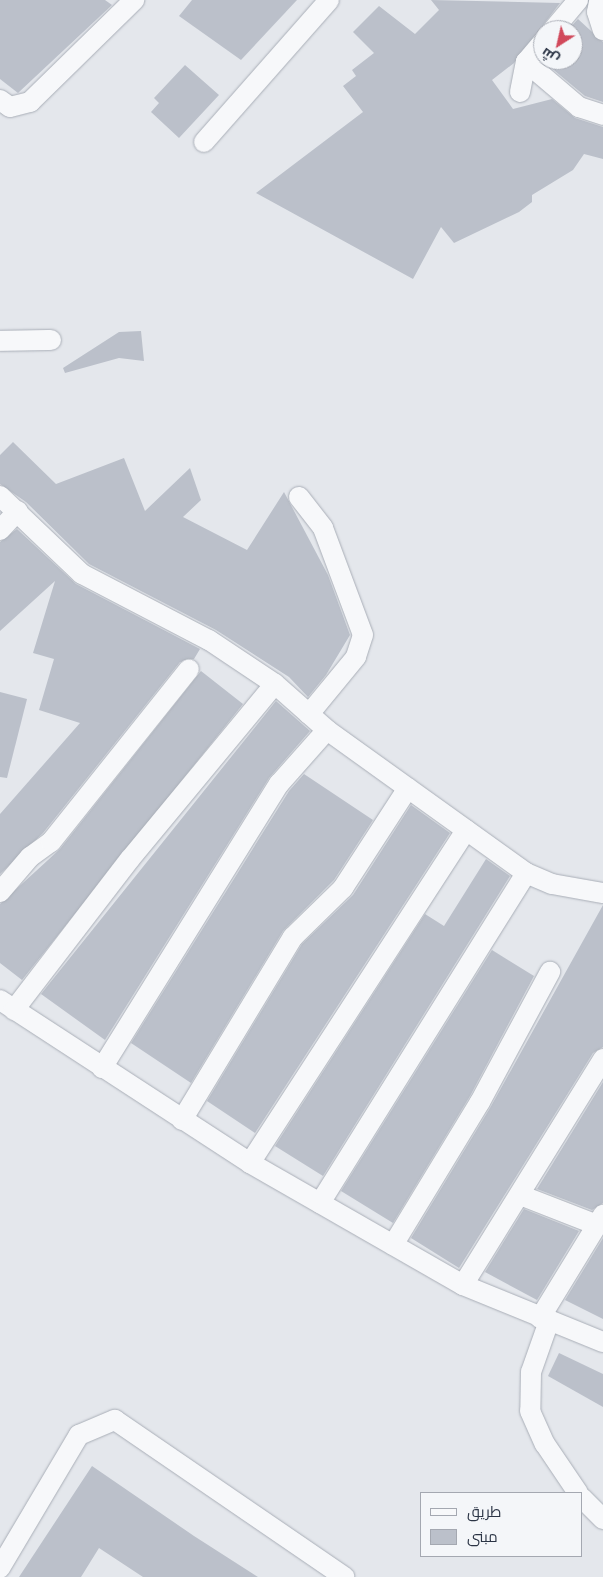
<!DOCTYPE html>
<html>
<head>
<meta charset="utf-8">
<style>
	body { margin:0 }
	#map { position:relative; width:603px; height:1577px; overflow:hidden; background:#e4e7ec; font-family:"PT Sans Narrow",Cairo,sans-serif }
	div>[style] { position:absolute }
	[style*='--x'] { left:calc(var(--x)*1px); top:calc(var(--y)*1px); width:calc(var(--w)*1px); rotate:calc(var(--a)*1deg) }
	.building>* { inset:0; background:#bbc0ca }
	.roads { filter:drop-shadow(0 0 1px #a9aeb7) drop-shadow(0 0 1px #a9aeb7) }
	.minor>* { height:20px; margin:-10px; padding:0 10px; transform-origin:10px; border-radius:10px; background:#f7f8fa }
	span { translate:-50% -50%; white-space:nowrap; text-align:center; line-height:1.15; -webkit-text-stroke:4px #f4f6f9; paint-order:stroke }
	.legend { position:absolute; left:420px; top:1492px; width:162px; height:65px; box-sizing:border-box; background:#f4f6f9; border:1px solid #a4a8b1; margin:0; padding:6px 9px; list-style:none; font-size:15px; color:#2b3445 }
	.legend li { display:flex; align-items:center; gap:10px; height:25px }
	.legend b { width:25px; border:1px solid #a4a8b1 }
	.north { position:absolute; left:533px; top:20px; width:50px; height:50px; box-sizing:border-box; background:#f4f6f9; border:1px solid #a4a8b1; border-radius:50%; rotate:215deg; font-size:14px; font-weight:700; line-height:20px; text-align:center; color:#2b3445 }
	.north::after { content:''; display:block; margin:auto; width:18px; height:22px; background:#d1495b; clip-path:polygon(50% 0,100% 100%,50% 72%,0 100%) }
</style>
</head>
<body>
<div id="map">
	<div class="building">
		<i style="clip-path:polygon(0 0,105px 0,112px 5px,18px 93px,0 79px)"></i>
		<i style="clip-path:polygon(192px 0,297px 0,241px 60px,179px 16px)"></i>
		<i style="clip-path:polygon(431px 0,560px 3px,514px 63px,492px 80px,513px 109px,552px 99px,575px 118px,603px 127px,603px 159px,584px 154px,573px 170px,532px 195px,532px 202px,519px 212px,454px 243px,441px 227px,413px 279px,256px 193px,363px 112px,343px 86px,356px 76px,352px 70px,374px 53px,353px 32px,379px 6px,415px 34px,439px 10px)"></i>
		<i style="clip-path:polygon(578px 19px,603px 42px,603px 102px,585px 96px,543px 61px,573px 60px,573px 30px,568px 30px)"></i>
		<i style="clip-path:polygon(185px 65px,219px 95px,179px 138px,151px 112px,159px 103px,154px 98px)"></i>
		<i style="clip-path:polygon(141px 331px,144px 361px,119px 358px,65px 373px,63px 368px,119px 332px)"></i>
		<i style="clip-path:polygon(13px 442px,56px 484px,124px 458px,145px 511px,190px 468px,201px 500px,183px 517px,247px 550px,284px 492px,328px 575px,350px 635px,326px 675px,308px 697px,289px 677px,216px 630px,89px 564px,26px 502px,0 484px,0 455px)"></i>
		<i style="clip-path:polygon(17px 529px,76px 584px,200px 649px,194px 659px,180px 662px,43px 833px,0 874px,0 814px,80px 723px,39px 710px,54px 659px,33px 653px,55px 581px,0 631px,0 542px)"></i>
		<i style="clip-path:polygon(201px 671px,243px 704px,22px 980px,0 963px,0 904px,60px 849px)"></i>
		<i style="clip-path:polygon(0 692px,27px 699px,7px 778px,0 777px)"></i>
		<i style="clip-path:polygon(276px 701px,310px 731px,269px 778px,105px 1040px,41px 994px)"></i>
		<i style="clip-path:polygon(304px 774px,373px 820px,334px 880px,283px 931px,191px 1083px,131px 1043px,289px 791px)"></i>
		<i style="clip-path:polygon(411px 805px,450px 833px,255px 1133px,207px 1101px,302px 944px,353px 895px)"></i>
		<i style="clip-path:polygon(486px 859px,510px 876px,323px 1176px,275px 1146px,425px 914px,444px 926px)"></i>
		<i style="clip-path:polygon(603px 905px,603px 1047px,593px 1053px,459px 1268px,411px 1238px,490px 1108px)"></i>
		<i style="clip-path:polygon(492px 950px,534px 976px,470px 1096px,393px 1223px,341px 1191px)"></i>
		<i style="clip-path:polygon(603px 1082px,603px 1203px,592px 1210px,537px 1189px)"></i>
		<i style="clip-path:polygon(524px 1209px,579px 1231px,537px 1300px,485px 1272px)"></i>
		<i style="clip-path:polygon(603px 1238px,603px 1319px,565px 1300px)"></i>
		<i style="clip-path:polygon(559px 1353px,603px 1374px,603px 1407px,548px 1376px)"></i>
		<i style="clip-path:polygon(92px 1466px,194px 1536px,258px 1577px,143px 1577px,99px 1548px,81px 1577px,19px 1577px)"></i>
	</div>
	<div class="roads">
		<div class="minor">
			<i style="--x:599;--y:2;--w:10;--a:101"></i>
			<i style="--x:597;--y:12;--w:19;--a:72"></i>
			<i style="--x:553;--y:30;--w:39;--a:-50"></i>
			<i style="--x:526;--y:62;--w:70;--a:40.3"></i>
			<i style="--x:579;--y:107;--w:25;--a:18"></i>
			<i style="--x:520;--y:92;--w:31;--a:-79"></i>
			<i style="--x:526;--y:62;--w:26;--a:-50"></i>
			<i style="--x:0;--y:100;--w:12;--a:35"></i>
			<i style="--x:10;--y:107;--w:21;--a:-14"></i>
			<i style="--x:30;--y:102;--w:146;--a:-44.4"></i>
			<i style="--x:204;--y:142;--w:189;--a:-48.6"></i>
			<i style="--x:0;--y:341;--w:51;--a:-1.1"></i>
			<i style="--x:0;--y:496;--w:113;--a:43.6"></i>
			<i style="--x:82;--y:574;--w:143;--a:27.5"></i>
			<i style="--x:209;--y:640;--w:79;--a:33.7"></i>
			<i style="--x:275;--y:684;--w:69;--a:41.5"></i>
			<i style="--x:327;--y:730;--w:245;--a:35.7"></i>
			<i style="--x:526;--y:873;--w:28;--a:23"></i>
			<i style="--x:552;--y:884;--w:52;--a:10"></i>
			<i style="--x:299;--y:497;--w:39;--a:52"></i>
			<i style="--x:323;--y:528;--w:114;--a:69.5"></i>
			<i style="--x:363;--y:635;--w:23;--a:108"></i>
			<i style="--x:356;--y:657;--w:74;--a:129.5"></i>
			<i style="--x:0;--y:530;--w:26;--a:-47"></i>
			<i style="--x:0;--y:892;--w:46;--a:-49.4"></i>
			<i style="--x:30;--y:857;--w:26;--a:-36"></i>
			<i style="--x:51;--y:842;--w:221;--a:-51.4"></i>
			<i style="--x:0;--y:1000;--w:298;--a:33.1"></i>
			<i style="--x:250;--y:1163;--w:245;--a:29.8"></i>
			<i style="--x:463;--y:1285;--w:151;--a:22.2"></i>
			<i style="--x:14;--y:1010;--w:190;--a:-52.5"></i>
			<i style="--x:130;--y:859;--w:227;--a:-50.4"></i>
			<i style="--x:102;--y:1068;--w:335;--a:-58.1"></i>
			<i style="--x:279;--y:784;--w:72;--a:-48.4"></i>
			<i style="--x:182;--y:1120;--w:214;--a:-58.8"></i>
			<i style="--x:293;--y:937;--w:70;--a:-44.4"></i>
			<i style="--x:343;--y:888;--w:119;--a:-57"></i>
			<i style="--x:250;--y:1163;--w:397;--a:-57"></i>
			<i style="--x:520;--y:1195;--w:83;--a:21.3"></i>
			<i style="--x:320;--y:1203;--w:389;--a:-58"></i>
			<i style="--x:393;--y:1245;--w:167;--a:-58.7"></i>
			<i style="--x:480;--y:1102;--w:148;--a:-61.7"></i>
			<i style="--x:463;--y:1285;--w:266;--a:-58.2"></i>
			<i style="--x:540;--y:1318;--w:121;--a:-58.5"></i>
			<i style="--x:549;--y:1321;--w:54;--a:109.4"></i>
			<i style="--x:531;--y:1372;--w:39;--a:91"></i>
			<i style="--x:530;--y:1411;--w:36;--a:66"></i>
			<i style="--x:545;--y:1444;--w:59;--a:56"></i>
			<i style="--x:582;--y:1498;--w:30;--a:45"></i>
			<i style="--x:0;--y:1568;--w:155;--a:-59.3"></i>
			<i style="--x:79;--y:1435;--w:39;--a:-23"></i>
			<i style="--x:115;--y:1420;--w:278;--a:34.4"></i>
		</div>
	</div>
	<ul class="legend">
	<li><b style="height:6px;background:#f7f8fa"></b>طريق</li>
	<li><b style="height:14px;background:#bbc0ca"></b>مبنى</li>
	</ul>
	<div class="north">ش</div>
</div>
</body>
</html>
